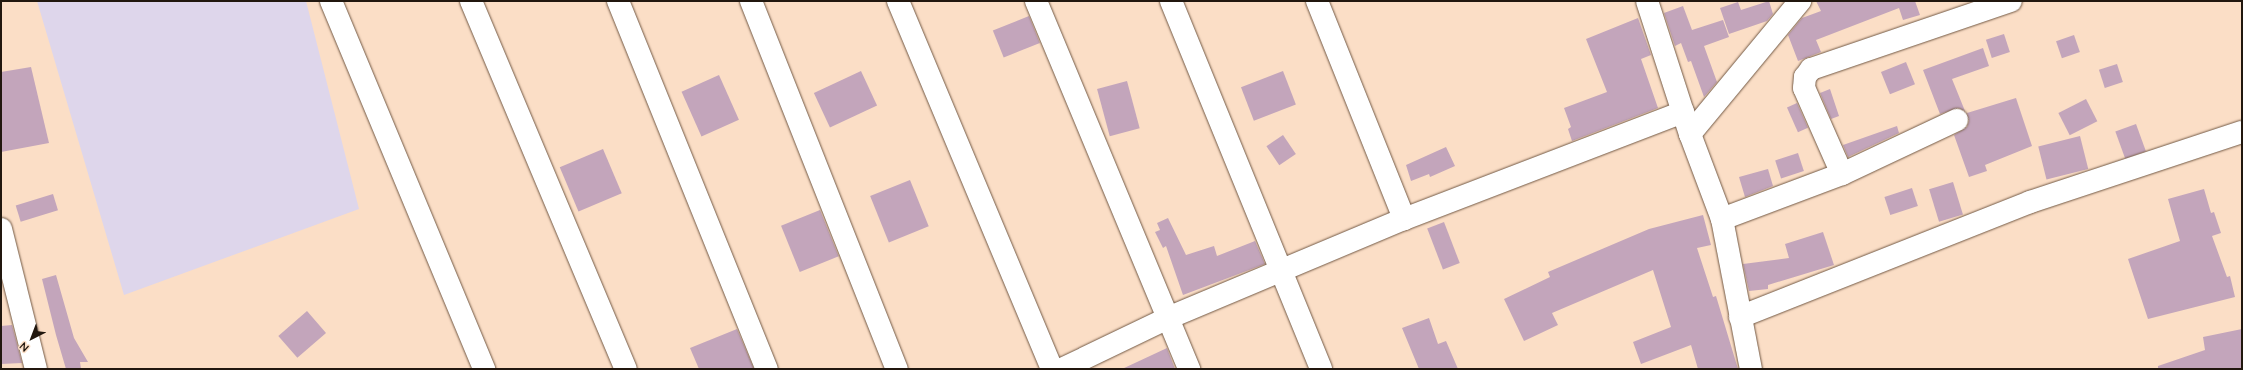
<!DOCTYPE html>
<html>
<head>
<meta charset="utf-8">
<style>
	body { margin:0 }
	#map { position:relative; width:2243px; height:370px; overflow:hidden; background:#fbdec6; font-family:Quicksand,sans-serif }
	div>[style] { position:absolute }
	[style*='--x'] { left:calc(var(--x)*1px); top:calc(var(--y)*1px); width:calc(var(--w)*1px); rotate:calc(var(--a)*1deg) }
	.industrial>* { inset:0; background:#ded6eb }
	.building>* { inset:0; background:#c3a5bb; transform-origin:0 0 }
	.roads { filter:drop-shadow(0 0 1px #725945) drop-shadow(0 0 1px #725945) }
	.street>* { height:22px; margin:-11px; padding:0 11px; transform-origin:11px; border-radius:11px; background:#fff }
	.secondary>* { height:22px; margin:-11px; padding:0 11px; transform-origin:11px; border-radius:11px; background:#fff }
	span { translate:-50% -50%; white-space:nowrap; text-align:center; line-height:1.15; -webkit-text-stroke:3.5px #fbdec6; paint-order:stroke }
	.frame { position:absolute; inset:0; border:2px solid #21170e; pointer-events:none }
	.north { position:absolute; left:12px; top:318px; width:40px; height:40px; -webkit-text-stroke:3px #fbdec6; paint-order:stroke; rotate:222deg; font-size:11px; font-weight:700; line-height:16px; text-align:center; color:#21170e }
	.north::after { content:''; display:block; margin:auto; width:14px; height:18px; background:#21170e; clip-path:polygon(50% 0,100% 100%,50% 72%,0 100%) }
</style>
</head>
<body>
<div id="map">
	<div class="industrial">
		<i style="clip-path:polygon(37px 1px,306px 1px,359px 209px,124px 295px)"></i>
	</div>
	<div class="building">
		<i style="clip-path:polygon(1769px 1px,1773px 14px,1767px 21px,1729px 34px,1720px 8px,1738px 2px,1741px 10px)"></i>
		<i style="clip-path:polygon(1816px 1px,1915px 1px,1920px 15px,1903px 20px,1899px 8px,1816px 40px,1821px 52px,1798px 61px,1788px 35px,1802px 18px,1821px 11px)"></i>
		<i style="clip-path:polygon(1683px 6px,1692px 30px,1723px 20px,1729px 37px,1704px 46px,1717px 82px,1704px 97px,1691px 61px,1688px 62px,1681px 43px,1675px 46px,1664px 13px)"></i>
		<i style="left:1029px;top:16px;width:29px;height:39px;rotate:68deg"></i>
		<i style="clip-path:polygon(1638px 18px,1651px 55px,1641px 59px,1658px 108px,1572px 141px,1568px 129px,1571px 127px,1564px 108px,1607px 92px,1586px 39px)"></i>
		<i style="left:2004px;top:34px;width:19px;height:19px;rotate:72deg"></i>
		<i style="left:2074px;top:35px;width:18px;height:19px;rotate:71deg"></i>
		<i style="clip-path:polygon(1983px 48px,1989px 66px,1952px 79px,1965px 111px,1958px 108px,1940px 114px,1923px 70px)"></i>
		<i style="left:1906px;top:62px;width:24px;height:27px;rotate:68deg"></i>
		<i style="left:2117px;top:64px;width:19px;height:19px;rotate:72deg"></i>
		<i style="clip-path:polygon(31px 67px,49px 143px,1px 152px,1px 72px)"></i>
		<i style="left:861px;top:71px;width:38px;height:52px;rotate:65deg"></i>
		<i style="left:1283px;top:71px;width:36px;height:45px;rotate:69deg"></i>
		<i style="left:719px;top:75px;width:49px;height:41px;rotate:66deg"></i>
		<i style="left:1127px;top:81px;width:49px;height:31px;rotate:75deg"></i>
		<i style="clip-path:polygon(1830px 89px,1839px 116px,1831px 119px,1820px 93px)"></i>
		<i style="clip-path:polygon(2016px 98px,2032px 146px,1985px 165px,1987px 171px,1969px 177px,1954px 135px,1967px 127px,1969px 121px,1967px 113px)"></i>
		<i style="left:2086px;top:99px;width:25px;height:31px;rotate:63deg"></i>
		<i style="left:1797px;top:103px;width:27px;height:11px;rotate:66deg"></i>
		<i style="left:2136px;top:124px;width:29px;height:22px;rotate:70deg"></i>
		<i style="clip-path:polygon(1897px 126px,1899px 133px,1848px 157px,1843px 145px)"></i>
		<i style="left:1283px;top:135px;width:23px;height:20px;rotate:56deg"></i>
		<i style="left:2080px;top:136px;width:34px;height:43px;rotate:76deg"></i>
		<i style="clip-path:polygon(1446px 147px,1455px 166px,1430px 177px,1429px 174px,1411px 181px,1406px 165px)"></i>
		<i style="left:603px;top:149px;width:48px;height:47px;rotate:67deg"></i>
		<i style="left:1798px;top:153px;width:19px;height:24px;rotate:72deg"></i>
		<i style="clip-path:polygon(1768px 169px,1773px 186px,1745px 197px,1739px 177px)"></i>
		<i style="left:910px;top:180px;width:50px;height:43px;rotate:68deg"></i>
		<i style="left:1953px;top:182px;width:34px;height:25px;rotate:73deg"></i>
		<i style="left:1912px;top:188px;width:19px;height:29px;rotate:72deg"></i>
		<i style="clip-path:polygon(2204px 189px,2211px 213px,2214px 212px,2221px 233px,2212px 236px,2227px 277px,2230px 276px,2235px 297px,2148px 319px,2128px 259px,2180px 241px,2168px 199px)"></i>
		<i style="left:53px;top:194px;width:17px;height:39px;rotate:73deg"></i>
		<i style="left:820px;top:210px;width:50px;height:42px;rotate:68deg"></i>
		<i style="clip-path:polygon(1703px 215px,1711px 245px,1697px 248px,1713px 297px,1716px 296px,1738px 369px,1698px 369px,1691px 345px,1641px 364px,1633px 342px,1671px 327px,1653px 270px,1552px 313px,1558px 325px,1524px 341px,1504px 299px,1550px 277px,1548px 272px,1649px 229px)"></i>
		<i style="clip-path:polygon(1168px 218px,1186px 255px,1214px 246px,1217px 256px,1255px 241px,1265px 264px,1183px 295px,1166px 246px,1163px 248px,1155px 232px,1160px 230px,1157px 223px)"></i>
		<i style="left:1444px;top:222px;width:44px;height:18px;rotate:69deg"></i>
		<i style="clip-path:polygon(1823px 232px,1834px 265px,1768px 285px,1768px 289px,1749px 291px,1743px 264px,1789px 258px,1785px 244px)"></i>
		<i style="clip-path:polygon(56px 275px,74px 338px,88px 362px,80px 362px,81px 369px,66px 369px,56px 335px,42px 279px)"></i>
		<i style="left:307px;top:311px;width:29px;height:38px;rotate:49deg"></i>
		<i style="clip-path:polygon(1429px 318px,1438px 344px,1446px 341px,1458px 369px,1419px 369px,1402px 328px)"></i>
		<i style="clip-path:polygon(12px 325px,22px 363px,1px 364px,1px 326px)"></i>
		<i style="clip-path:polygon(737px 329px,754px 369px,699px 369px,690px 348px)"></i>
		<i style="clip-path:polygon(2242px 329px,2242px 369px,2158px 369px,2158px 366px,2205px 350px,2203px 337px)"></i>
		<i style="clip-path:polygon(1167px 348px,1175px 369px,1122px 369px)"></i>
	</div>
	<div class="roads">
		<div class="street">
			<i style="--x:331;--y:1;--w:399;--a:67.4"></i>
			<i style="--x:471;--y:1;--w:399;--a:67.2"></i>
			<i style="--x:618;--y:1;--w:397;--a:68"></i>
			<i style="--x:751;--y:1;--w:396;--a:68.4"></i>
			<i style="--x:898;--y:1;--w:399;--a:67.3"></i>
			<i style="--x:1036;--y:1;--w:399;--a:67.4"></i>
			<i style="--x:1171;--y:1;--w:397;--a:67.8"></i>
			<i style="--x:1317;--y:1;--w:235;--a:68.2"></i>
			<i style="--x:1404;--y:219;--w:299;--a:-21"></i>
			<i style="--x:1647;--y:1;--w:140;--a:72.1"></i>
			<i style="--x:1690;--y:134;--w:91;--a:69.4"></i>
			<i style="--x:1722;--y:219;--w:153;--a:79.1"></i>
			<i style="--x:1690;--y:134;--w:173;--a:-50.4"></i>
			<i style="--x:1842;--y:174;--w:94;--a:-113.8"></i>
			<i style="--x:1804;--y:88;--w:11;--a:-85"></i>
			<i style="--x:1805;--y:77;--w:10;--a:-53"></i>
			<i style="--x:1811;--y:69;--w:211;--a:-18.8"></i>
			<i style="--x:1722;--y:219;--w:128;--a:-20.6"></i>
			<i style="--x:1842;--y:174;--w:127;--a:-25.2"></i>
			<i style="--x:1740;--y:317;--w:312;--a:-21.6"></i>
			<i style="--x:2030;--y:202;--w:223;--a:-18.3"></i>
			<i style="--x:1062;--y:369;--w:118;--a:-25.7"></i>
			<i style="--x:1168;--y:318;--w:256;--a:-22.8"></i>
		</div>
		<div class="secondary">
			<i style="--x:1;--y:229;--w:144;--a:76"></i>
		</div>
	</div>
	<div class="frame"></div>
	<div class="north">N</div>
</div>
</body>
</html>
